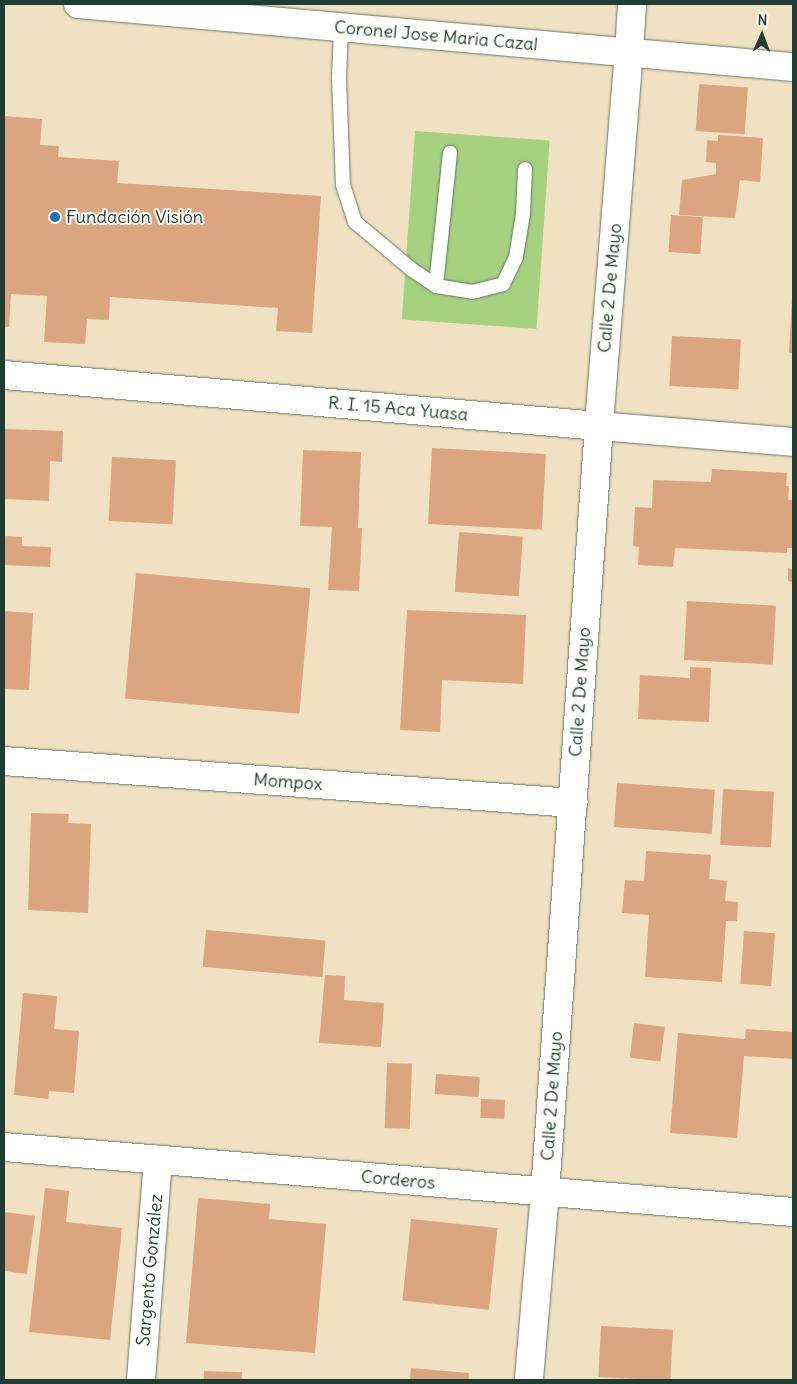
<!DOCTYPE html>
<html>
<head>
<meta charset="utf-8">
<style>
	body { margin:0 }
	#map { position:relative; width:797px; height:1384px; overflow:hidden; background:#f0e1c3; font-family:Delius,sans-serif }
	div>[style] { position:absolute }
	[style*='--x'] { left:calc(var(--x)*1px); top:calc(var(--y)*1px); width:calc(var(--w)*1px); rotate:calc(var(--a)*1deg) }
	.green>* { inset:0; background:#a6d27f; transform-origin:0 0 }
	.building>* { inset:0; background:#dba57f; transform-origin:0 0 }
	.roads { filter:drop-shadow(0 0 1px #687666) drop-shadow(0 0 1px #687666) }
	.service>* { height:14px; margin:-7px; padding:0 7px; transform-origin:7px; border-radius:7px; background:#fff }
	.minor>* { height:28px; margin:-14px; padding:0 14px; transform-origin:14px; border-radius:14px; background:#fff }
	.tertiary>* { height:28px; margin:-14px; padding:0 14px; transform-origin:14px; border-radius:14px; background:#fff }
	.dots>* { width:14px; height:14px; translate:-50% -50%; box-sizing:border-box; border:2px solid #fdfcf7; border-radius:50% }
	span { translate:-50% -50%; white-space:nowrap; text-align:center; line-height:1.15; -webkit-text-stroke:4px #fdfcf7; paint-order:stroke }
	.street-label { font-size:18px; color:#1f3d34 }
	.poi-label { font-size:18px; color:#1f3d34 }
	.left { translate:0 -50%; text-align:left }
	.frame { position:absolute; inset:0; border:5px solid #1f3d34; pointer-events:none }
	.north { position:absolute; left:737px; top:10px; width:50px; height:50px; -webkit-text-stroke:4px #fdfcf7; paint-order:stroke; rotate:2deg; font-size:14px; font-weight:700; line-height:20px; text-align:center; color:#1f3d34 }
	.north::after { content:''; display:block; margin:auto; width:18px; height:22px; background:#1f3d34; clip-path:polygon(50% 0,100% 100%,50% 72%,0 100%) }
</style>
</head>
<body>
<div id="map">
	<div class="green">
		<i style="left:415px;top:131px;width:135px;height:189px;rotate:4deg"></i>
	</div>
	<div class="building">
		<i style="left:699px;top:84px;width:49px;height:47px;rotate:4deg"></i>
		<i style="clip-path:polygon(4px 116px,42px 119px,40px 145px,59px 146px,58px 157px,119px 161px,117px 183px,321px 196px,312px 333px,276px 331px,278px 308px,110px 297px,109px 320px,87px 319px,85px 344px,44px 342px,47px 296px,11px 294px,9px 327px,4px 327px)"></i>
		<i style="clip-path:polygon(718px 135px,763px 138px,760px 182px,740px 180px,735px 218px,679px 215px,682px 180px,716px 174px,716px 163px,706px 162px,707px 140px,718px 141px)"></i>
		<i style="left:671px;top:215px;width:32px;height:37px;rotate:4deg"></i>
		<i style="clip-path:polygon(792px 299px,793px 299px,793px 353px,789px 353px)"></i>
		<i style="left:672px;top:336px;width:69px;height:50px;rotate:3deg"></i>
		<i style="clip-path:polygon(4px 429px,63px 431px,62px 462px,50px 461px,49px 501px,4px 499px)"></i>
		<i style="left:432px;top:448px;width:114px;height:76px;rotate:3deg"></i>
		<i style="clip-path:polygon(303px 450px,361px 452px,358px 528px,362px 528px,359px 591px,328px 590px,332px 527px,300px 526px)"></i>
		<i style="left:112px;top:457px;width:64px;height:64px;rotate:3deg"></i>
		<i style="clip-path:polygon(712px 469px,787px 473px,786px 486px,789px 486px,788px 500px,793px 500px,793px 548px,787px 548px,787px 553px,675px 548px,673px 567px,638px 565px,639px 547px,633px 546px,635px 507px,652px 508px,653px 480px,711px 482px)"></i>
		<i style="left:459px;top:532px;width:64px;height:60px;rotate:4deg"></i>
		<i style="clip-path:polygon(4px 536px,22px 537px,22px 546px,51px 547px,50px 567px,4px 565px)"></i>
		<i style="clip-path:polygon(788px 568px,793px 569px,793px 582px,788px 581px)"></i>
		<i style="left:136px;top:573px;width:175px;height:126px;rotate:5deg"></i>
		<i style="left:687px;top:601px;width:89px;height:59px;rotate:3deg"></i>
		<i style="clip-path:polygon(407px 610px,526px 615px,523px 684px,442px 680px,440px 732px,400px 730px)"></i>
		<i style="clip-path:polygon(4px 611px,33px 613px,29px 690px,4px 689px)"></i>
		<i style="clip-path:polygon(690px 667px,711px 668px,709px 722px,638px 719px,640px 675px,690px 678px)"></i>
		<i style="left:617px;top:783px;width:98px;height:44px;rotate:4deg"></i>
		<i style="left:723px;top:789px;width:51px;height:56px;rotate:3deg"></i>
		<i style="clip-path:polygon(31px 813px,69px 814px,68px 823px,91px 824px,88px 913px,28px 910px)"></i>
		<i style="clip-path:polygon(646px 851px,711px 855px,709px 879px,727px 881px,725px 901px,738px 902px,737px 921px,726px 921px,722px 982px,645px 977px,649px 915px,622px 913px,625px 880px,644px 881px)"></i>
		<i style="left:206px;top:930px;width:120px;height:37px;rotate:5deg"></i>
		<i style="left:744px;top:931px;width:31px;height:53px;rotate:4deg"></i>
		<i style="clip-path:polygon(325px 975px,345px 976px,344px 1000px,384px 1003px,381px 1047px,319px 1043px)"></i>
		<i style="clip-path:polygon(23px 993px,57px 996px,54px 1029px,79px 1031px,74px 1093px,49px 1091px,48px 1099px,14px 1095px)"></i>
		<i style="left:634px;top:1023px;width:31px;height:35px;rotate:7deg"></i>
		<i style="clip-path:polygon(746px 1029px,793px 1032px,793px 1059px,744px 1056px,737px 1138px,670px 1133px,678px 1033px,745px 1039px)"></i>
		<i style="left:387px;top:1063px;width:25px;height:65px;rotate:2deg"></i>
		<i style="left:436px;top:1074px;width:44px;height:20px;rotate:4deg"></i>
		<i style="left:481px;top:1099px;width:24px;height:19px;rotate:2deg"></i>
		<i style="clip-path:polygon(45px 1188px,69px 1191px,66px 1222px,122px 1228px,110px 1340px,29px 1332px)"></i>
		<i style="clip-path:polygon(198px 1198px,270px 1204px,269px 1219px,326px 1224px,315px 1353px,186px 1343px)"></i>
		<i style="clip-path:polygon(4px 1212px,35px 1216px,27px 1274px,4px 1271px)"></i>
		<i style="left:411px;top:1219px;width:87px;height:82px;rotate:6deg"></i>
		<i style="left:601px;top:1326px;width:72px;height:51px;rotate:3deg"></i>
		<i style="clip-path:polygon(411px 1368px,469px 1373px,469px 1380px,410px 1380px)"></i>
		<i style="left:204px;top:1371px;width:38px;height:9px;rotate:2deg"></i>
	</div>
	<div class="roads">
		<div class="service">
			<i style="--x:341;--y:28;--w:49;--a:92.3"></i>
			<i style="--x:339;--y:77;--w:108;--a:87.9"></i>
			<i style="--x:343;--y:185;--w:39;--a:72"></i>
			<i style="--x:355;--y:222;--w:73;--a:40"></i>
			<i style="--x:411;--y:269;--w:30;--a:34"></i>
			<i style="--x:436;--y:286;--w:36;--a:9"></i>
			<i style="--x:472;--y:292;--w:32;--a:-14"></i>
			<i style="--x:503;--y:284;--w:30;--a:-64"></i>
			<i style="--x:516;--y:257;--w:44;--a:-80.8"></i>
			<i style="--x:523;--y:214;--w:45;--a:-87.5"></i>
			<i style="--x:436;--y:286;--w:134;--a:-84"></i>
		</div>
		<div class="minor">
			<i style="--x:629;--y:51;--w:47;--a:-86.3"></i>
			<i style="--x:4;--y:375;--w:597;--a:4.9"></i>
			<i style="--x:599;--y:426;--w:768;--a:94.03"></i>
			<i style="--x:545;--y:1192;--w:189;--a:94.9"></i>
			<i style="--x:4;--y:761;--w:571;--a:4.22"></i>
			<i style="--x:4;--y:1147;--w:792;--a:4.71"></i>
			<i style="--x:141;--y:1380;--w:221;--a:-85.6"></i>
		</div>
		<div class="tertiary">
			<i style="--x:78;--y:4;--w:718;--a:5.04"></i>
			<i style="--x:629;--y:51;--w:376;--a:94.6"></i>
			<i style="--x:599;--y:426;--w:195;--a:4.7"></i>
		</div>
	</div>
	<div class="dots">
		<i style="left:55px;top:217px;background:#1f6fb2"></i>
	</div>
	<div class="street-label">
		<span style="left:436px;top:36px;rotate:5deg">Coronel Jose Maria Cazal</span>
		<span style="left:610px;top:288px;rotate:-85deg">Calle 2 De Mayo</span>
		<span style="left:398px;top:409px;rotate:5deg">R. I. 15 Aca Yuasa</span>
		<span style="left:580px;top:692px;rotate:-86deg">Calle 2 De Mayo</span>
		<span style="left:288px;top:782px;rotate:4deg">Mompox</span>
		<span style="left:552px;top:1096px;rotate:-86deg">Calle 2 De Mayo</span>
		<span style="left:398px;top:1180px;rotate:5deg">Corderos</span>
		<span style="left:150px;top:1270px;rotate:-85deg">Sargento González</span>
	</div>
	<div class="poi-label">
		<span class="left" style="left:66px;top:217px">Fundación Visión</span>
	</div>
	<div class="frame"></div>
	<div class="north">N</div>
</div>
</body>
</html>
